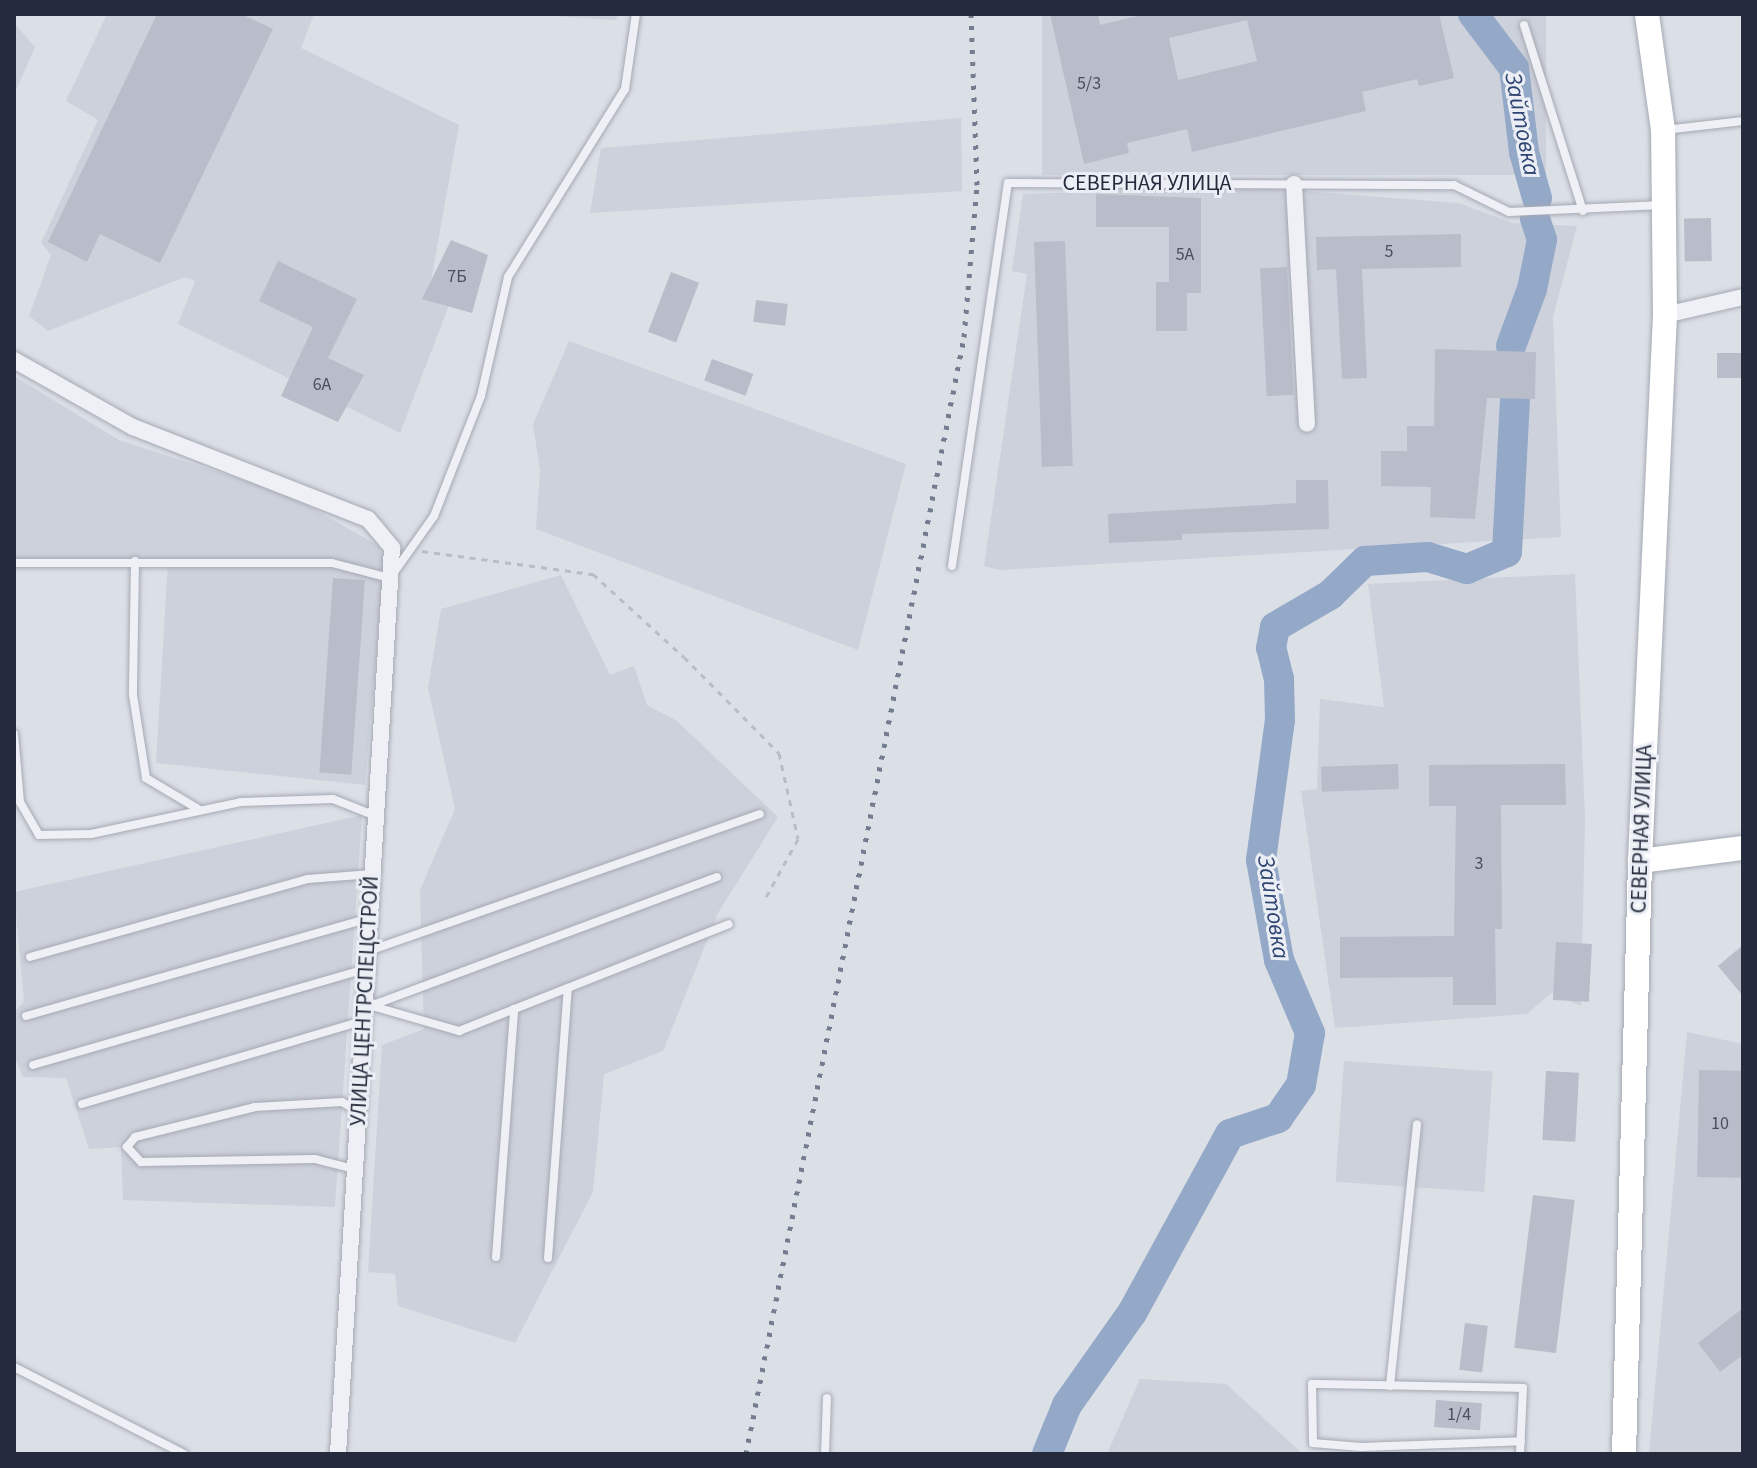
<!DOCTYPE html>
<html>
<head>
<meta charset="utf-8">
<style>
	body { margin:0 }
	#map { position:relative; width:1757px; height:1468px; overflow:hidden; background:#dbdfe6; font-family:"Source Sans 3",sans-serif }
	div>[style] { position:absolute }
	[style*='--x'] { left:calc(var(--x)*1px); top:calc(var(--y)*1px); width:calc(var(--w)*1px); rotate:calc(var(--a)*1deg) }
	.built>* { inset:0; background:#cdd1db; transform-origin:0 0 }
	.river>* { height:30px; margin:-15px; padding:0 15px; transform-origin:15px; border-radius:15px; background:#94a8c8 }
	.building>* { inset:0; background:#b9bdc9; transform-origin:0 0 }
	.path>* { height:3px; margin-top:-1.5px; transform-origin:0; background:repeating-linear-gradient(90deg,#babdc5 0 6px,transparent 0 12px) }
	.roads { filter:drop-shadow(0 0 2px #a4a9b3) drop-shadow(0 0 2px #a4a9b3) }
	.lane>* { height:8px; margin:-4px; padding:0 4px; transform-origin:4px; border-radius:4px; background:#eef0f5 }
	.street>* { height:16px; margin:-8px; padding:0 8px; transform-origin:8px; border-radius:8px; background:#eef0f5 }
	.secondary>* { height:24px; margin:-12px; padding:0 12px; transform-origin:12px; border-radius:12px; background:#fff }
	.rail>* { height:5px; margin-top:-2.5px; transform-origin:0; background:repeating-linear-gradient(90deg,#747c90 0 4px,transparent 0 12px) }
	span { translate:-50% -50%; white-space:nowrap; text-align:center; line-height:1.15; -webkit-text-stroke:6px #ebeef4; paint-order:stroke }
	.number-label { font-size:18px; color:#4a5060 }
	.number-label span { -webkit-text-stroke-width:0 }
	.street-label { font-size:22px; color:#252b3d }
	.water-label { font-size:24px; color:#2e4572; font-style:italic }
	.frame { position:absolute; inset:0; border:16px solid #252b3d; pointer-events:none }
</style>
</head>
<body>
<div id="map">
	<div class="built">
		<i style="clip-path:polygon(107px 14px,314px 14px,301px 48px,459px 125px,431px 281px,454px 292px,400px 433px,178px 324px,195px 281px,185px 277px,48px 331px,29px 316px,51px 255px,41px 243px,98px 120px,66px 101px)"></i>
		<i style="clip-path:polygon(523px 14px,618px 14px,616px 20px)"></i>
		<i style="left:1042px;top:14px;width:504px;height:161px"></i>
		<i style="clip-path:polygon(14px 23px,35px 47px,14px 95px)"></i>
		<i style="clip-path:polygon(961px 118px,962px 191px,590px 213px,601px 148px)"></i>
		<i style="clip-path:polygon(1251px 187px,1459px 203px,1512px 223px,1577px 226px,1553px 317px,1561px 537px,999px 570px,984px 566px,1027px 274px,1012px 271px,1023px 194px)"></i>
		<i style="clip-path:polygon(569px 341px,906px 464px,858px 650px,536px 529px,540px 471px,533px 424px)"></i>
		<i style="clip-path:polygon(14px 376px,119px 440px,291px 496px,379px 546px,384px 563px,365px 785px,156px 763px,168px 562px,14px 560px)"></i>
		<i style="clip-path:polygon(1575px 574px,1585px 818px,1581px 1006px,1551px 993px,1527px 1014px,1335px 1028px,1301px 791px,1317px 789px,1320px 699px,1384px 707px,1368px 584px)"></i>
		<i style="clip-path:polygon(561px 575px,610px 675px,634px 666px,647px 705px,677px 721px,778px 817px,718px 913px,663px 1051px,604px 1074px,593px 1192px,515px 1343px,398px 1306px,395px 1274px,368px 1272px,382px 1045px,424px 1029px,420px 890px,455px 809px,428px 688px,441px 609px)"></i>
		<i style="clip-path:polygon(362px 815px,335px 1207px,123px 1200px,121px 1147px,89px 1149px,66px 1078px,23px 1077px,14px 1055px,14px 1012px,24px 1002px,14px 892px)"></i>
		<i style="clip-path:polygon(1687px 1032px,1743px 1044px,1743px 1454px,1649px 1454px)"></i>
		<i style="left:1344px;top:1061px;width:149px;height:121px;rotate:4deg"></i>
		<i style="clip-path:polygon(1140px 1379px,1226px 1384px,1303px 1454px,1107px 1454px)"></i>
	</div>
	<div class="river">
		<i style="--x:1473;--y:14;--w:68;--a:52.8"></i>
		<i style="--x:1514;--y:68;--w:85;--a:83.2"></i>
		<i style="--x:1524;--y:152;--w:48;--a:74.2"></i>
		<i style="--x:1511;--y:346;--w:61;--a:-69.8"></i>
		<i style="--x:1532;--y:289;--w:50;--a:-78.5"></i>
		<i style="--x:1542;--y:240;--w:23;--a:-108"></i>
		<i style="--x:1047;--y:1454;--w:53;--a:-67.8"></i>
		<i style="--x:1067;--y:1405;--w:113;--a:-54.8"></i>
		<i style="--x:1132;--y:1313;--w:204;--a:-61.3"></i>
		<i style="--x:1230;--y:1134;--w:51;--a:-18.4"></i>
		<i style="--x:1278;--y:1118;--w:40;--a:-55.1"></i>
		<i style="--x:1301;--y:1085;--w:53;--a:-80.2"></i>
		<i style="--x:1310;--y:1033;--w:79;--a:-113"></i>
		<i style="--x:1279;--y:960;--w:102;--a:-100.2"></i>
		<i style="--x:1261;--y:860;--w:141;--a:-82.3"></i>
		<i style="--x:1280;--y:720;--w:41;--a:-91.4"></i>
		<i style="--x:1279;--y:679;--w:32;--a:-104"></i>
		<i style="--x:1271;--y:648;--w:21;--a:-79"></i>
		<i style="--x:1275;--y:627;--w:64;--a:-30.2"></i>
		<i style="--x:1330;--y:595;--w:49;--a:-44.2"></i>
		<i style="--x:1365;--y:561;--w:63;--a:-3.6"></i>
		<i style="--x:1428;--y:557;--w:41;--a:17.1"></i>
		<i style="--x:1467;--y:569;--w:43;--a:-23"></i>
		<i style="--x:1507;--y:552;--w:151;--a:-87"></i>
	</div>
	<div class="building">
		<i style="clip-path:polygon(157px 14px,241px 14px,273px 29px,160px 263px,100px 234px,87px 262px,48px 242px)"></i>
		<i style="clip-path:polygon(evenodd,1050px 14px,1098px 14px,1100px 25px,1146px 14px,1439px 14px,1454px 78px,1419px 86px,1417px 79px,1362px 92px,1366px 111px,1192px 152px,1187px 129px,1127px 143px,1129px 153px,1084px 164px,1050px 14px,1247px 20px,1257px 61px,1178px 80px,1169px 38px,1247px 20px)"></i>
		<i style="clip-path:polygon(1096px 194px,1201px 198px,1201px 293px,1187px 293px,1187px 331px,1156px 331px,1156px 282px,1169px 282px,1169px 227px,1096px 227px)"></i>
		<i style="left:1711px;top:218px;width:43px;height:27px;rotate:89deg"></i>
		<i style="clip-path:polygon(1461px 234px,1461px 267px,1362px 269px,1367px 378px,1342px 379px,1336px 269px,1317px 270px,1316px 237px)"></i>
		<i style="clip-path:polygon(451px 240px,488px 255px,472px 313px,422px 299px)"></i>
		<i style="left:1065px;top:241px;width:225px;height:31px;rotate:88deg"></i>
		<i style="clip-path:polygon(278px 261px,357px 299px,328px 358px,364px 375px,338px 422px,281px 396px,313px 327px,259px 301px)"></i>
		<i style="left:1287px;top:267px;width:128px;height:27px;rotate:87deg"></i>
		<i style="left:671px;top:272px;width:30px;height:64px;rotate:21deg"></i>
		<i style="left:756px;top:300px;width:32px;height:22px;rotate:7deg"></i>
		<i style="clip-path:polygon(1435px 349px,1536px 352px,1535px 399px,1487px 398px,1475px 519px,1430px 517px,1431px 487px,1381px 486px,1381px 451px,1407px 451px,1407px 426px,1434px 426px)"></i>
		<i style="left:1743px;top:353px;width:25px;height:26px;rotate:90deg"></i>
		<i style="left:712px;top:359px;width:44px;height:23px;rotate:20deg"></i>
		<i style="clip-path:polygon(1296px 480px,1328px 480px,1329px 529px,1182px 534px,1182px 540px,1109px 543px,1108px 514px,1296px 503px)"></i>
		<i style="left:333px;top:578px;width:32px;height:195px;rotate:4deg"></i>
		<i style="left:1398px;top:764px;width:25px;height:77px;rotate:88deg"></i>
		<i style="clip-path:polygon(1565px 764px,1566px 805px,1501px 805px,1502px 929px,1495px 929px,1496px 1005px,1453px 1005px,1453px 977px,1340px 978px,1340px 937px,1454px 936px,1456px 806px,1429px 806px,1429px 765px)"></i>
		<i style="left:1556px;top:942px;width:36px;height:58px;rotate:3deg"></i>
		<i style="clip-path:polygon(1743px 945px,1743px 996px,1718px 966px)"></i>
		<i style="left:1699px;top:1070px;width:44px;height:107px;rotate:1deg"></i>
		<i style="left:1546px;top:1071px;width:33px;height:69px;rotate:3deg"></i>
		<i style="left:1533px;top:1195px;width:42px;height:154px;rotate:7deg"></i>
		<i style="clip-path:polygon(1743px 1308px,1743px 1355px,1720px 1372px,1698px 1343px)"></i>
		<i style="left:1465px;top:1323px;width:23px;height:47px;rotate:7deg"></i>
		<i style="left:1436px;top:1400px;width:46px;height:27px;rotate:4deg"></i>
	</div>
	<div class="path">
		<i style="--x:422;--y:551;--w:173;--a:7.7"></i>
		<i style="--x:593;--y:574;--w:123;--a:42.4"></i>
		<i style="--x:684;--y:657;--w:135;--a:45.3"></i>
		<i style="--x:779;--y:753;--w:88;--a:77.5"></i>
		<i style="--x:798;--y:839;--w:68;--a:118.8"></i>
	</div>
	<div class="roads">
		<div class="lane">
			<i style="--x:1524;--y:25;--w:195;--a:72.4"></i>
			<i style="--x:1664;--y:130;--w:80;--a:-6.5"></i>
			<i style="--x:135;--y:561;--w:134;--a:90.9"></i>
			<i style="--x:133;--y:695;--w:84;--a:81.1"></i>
			<i style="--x:146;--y:778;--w:63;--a:30.7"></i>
			<i style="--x:14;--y:563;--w:318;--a:0"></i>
			<i style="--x:332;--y:563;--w:60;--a:14.5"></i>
			<i style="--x:390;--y:578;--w:76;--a:-54.6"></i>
			<i style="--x:434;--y:516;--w:129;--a:-68.6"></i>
			<i style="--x:481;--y:396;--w:122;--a:-77.2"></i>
			<i style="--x:508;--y:277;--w:221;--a:-58.1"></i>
			<i style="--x:625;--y:89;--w:76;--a:-81.7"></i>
			<i style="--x:952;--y:566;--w:387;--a:-81.7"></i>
			<i style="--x:1008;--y:183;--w:446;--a:0.3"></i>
			<i style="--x:1454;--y:185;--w:61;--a:26.1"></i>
			<i style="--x:1509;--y:212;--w:153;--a:-2.6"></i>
			<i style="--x:14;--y:734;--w:68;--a:85"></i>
			<i style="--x:20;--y:802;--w:38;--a:60"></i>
			<i style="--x:39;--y:835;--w:52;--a:-1.1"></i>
			<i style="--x:91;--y:834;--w:153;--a:-12"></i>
			<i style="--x:241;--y:802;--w:92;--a:-1.9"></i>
			<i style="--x:333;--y:799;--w:46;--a:21.6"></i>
			<i style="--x:369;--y:951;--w:414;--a:-19.3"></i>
			<i style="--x:30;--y:957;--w:289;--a:-15.7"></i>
			<i style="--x:308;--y:879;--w:64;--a:-4.5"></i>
			<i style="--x:373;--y:1005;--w:367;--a:-20.4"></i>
			<i style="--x:372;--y:1006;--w:91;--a:16"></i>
			<i style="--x:459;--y:1031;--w:290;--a:-21.6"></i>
			<i style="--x:26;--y:1016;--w:357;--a:-15.9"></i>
			<i style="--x:33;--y:1065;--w:347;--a:-16.1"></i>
			<i style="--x:82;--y:1104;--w:293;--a:-16.5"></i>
			<i style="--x:354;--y:1169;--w:40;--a:-165.6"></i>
			<i style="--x:315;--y:1159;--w:174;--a:179"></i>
			<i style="--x:141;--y:1162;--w:21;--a:-133"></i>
			<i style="--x:127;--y:1147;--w:13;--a:-51"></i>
			<i style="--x:135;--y:1137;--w:124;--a:-14"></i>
			<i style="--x:255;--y:1107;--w:87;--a:-3.3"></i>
			<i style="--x:342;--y:1102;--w:20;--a:30"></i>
			<i style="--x:496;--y:1257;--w:249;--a:-85.8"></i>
			<i style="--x:548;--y:1258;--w:271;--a:-85.8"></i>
			<i style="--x:14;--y:1367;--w:191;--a:27.1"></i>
			<i style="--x:1390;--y:1386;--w:263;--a:-84.1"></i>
			<i style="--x:825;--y:1454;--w:56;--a:-88"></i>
			<i style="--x:1520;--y:1454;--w:66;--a:-87.4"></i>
			<i style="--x:1523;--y:1388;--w:211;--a:-178.9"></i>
			<i style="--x:1312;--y:1384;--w:59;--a:89"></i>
			<i style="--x:1313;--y:1443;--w:48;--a:4.8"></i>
			<i style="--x:1361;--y:1447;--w:160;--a:-2.1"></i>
		</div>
		<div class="street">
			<i style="--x:1294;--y:184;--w:240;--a:86.9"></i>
			<i style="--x:1665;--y:315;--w:80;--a:-13"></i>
			<i style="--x:14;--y:360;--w:137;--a:29.4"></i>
			<i style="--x:133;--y:427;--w:252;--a:21.4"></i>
			<i style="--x:368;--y:519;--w:38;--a:50"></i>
			<i style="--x:392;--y:548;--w:908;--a:93.41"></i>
		</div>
		<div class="secondary">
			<i style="--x:1640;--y:861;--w:104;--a:-7.2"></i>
			<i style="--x:1624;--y:1454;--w:593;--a:-88.45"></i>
			<i style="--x:1640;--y:861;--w:547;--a:-87.38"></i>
			<i style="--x:1665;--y:315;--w:185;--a:-90.6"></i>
			<i style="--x:1663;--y:130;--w:117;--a:-97.9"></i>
		</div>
	</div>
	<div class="rail">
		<i style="--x:746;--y:1454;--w:1138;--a:-78.96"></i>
		<i style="--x:964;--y:337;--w:153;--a:-85.1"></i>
		<i style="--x:977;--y:185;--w:171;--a:-92"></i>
	</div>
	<div class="number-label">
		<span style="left:1089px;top:84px">5/3</span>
		<span style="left:1389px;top:252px">5</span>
		<span style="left:1185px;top:255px">5А</span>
		<span style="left:457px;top:277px">7Б</span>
		<span style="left:322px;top:385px">6А</span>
		<span style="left:1479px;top:864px">3</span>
		<span style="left:1720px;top:1124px">10</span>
		<span style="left:1459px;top:1415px">1/4</span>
	</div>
	<div class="street-label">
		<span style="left:1147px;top:184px">СЕВЕРНАЯ УЛИЦА</span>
		<span style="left:1642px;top:829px;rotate:-88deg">СЕВЕРНАЯ УЛИЦА</span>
		<span style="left:365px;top:1001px;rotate:-87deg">УЛИЦА ЦЕНТРСПЕЦСТРОЙ</span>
	</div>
	<div class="water-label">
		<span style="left:1522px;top:124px;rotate:79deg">Зайтовка</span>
		<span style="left:1273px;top:907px;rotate:81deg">Зайтовка</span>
	</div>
	<div class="frame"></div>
</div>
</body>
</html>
